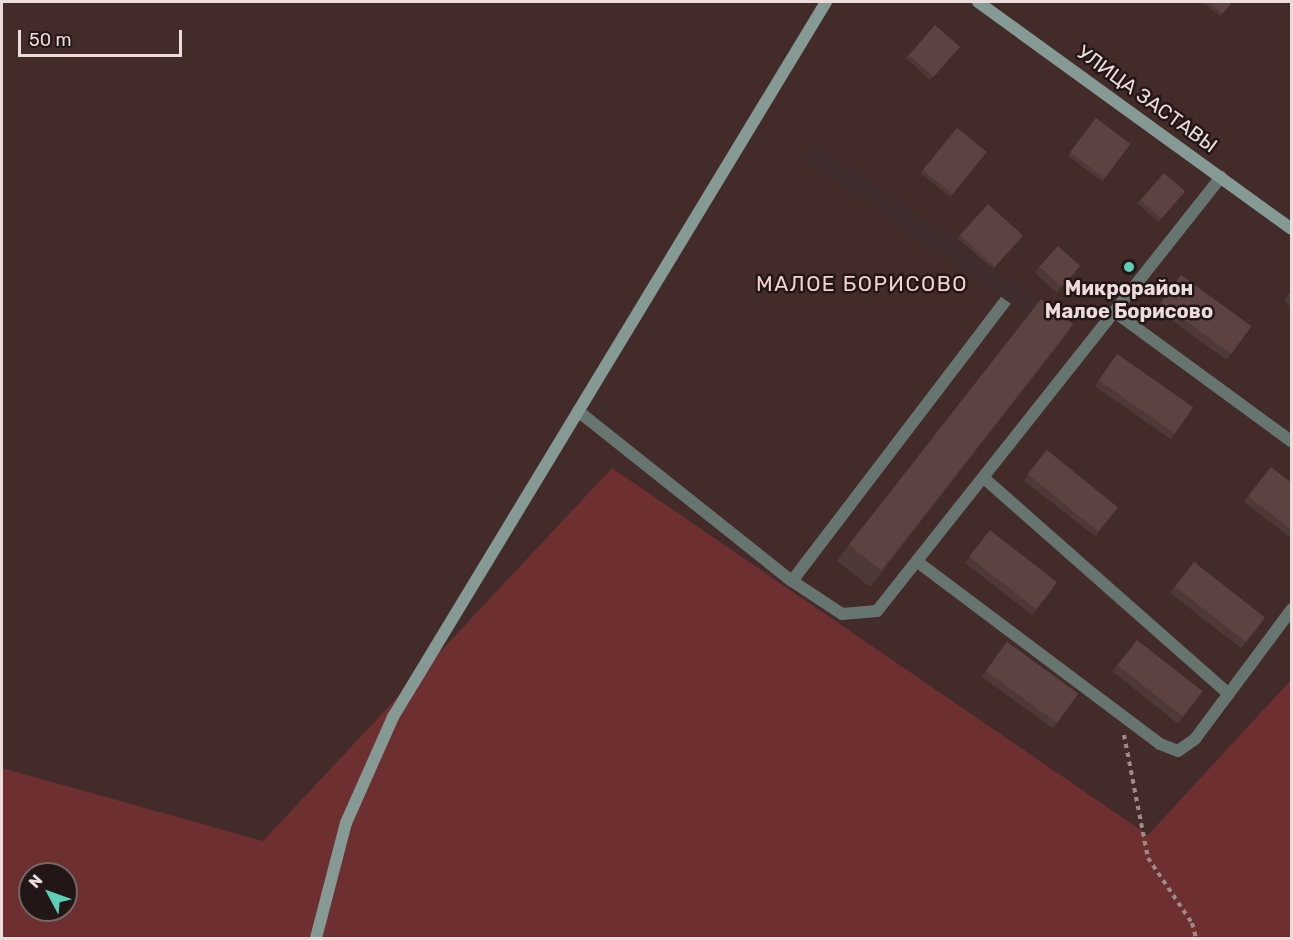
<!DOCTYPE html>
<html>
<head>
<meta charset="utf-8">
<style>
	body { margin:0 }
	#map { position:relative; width:1293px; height:940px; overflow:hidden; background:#432b2a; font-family:Rubik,sans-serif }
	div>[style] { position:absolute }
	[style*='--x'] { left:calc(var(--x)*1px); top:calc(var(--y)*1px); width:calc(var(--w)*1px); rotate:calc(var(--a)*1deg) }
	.green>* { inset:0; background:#6d2f30 }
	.path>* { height:4px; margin-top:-2px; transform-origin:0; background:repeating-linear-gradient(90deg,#9e8a89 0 4.5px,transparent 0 9px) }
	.street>* { height:12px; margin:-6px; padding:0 6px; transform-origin:6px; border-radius:6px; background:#677571 }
	.secondary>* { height:12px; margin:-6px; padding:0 6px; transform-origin:6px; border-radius:6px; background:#859a94 }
	.wall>* { inset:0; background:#4f3938; transform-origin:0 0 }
	.shaded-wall>* { inset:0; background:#402e2e; transform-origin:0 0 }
	.building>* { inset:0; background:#5c4241; transform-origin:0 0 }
	.dots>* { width:16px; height:16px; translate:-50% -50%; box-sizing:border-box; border:3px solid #221716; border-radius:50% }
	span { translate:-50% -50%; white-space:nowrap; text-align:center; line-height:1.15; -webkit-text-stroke:5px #221716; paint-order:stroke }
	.street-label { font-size:20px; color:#ecdcdb }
	.poi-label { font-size:20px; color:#ecdcdb; font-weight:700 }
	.neighbourhood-label { font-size:21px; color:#f2d1cf; letter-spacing:1.5px }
	.frame { position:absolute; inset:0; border:3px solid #ecdcdb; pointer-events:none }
	.north { position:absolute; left:18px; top:862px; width:60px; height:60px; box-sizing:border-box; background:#221716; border:2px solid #736665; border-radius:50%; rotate:311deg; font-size:16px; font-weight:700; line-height:24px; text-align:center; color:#ecdcdb }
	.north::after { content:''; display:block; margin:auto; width:21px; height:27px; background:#5eceb7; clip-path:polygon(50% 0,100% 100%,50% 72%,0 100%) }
	.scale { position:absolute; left:18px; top:30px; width:164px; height:27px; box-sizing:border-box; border:3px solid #ecdcdb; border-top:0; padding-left:8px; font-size:18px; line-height:21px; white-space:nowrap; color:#ecdcdb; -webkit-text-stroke:4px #221716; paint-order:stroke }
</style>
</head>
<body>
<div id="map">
	<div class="green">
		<i style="clip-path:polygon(evenodd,612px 468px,1148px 835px,1291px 680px,1291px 938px,2px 938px,2px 768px,263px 841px,612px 468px,30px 874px,66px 874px,66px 910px,30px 910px,30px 874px)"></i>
	</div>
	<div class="path">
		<i style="--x:1124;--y:735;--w:125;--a:79"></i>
		<i style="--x:1148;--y:858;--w:78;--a:55.9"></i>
		<i style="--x:1192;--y:923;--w:16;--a:75"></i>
	</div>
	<div class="street">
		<i style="--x:1116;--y:313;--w:218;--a:36.2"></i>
		<i style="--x:578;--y:411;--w:273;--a:38.5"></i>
		<i style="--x:792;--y:581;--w:60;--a:33.4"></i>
		<i style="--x:842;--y:614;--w:35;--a:-5"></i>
		<i style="--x:877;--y:611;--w:554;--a:-51.6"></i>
		<i style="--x:985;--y:479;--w:325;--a:41.4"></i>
		<i style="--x:919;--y:563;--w:301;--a:36.9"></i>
		<i style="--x:1160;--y:744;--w:19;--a:21"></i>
		<i style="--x:1178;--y:751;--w:21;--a:-35"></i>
		<i style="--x:1195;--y:739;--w:162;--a:-53.3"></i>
		<i style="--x:792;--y:581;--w:355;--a:-52.7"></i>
	</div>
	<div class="secondary">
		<i style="--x:978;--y:2;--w:387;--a:35.9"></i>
		<i style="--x:316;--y:938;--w:119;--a:-75.4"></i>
		<i style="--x:346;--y:823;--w:116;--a:-66.1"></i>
		<i style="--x:393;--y:717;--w:836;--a:-58.8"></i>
	</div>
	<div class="wall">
		<i style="clip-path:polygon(1201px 2px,1232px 2px,1221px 16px)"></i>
		<i style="clip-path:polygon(960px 47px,930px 80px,906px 58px,908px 55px)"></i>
		<i style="left:1096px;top:118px;width:43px;height:47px;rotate:37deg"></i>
		<i style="left:957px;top:128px;width:38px;height:58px;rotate:39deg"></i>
		<i style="clip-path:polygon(1182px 195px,1158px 222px,1137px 203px,1140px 200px)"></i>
		<i style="clip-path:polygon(960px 235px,1021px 238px,993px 269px,957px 238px)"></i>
		<i style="clip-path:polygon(1039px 267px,1076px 272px,1057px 293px,1035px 273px)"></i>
		<i style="left:1181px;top:275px;width:87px;height:42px;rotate:36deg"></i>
		<i style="clip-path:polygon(1292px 291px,1292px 307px,1284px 301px)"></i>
		<i style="clip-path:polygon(1073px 324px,1062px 340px,870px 587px,837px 561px,849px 545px)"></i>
		<i style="left:1117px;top:354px;width:93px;height:39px;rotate:35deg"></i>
		<i style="clip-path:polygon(1047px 450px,1114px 513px,1095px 536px,1024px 481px)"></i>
		<i style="clip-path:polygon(1292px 483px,1292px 539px,1244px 502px,1248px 496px)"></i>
		<i style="clip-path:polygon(970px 557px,1053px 589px,1032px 615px,965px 563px)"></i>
		<i style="clip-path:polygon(1175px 586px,1261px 624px,1241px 648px,1170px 593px)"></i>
		<i style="left:1007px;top:642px;width:88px;height:43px;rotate:36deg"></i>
		<i style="clip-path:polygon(1117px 665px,1203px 691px,1178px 724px,1112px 671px)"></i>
	</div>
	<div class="shaded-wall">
		<i style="clip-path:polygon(1080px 266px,1076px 272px,1057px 293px,1061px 287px)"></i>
		<i style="left:1073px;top:324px;width:19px;height:313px;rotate:125deg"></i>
	</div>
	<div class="building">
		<i style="clip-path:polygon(1207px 2px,1232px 2px,1223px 13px)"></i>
		<i style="left:935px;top:25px;width:33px;height:40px;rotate:41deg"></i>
		<i style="left:1096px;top:118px;width:43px;height:43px;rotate:37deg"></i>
		<i style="left:957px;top:128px;width:38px;height:54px;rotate:39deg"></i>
		<i style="left:1164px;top:173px;width:28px;height:36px;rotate:41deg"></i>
		<i style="left:988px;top:204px;width:47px;height:42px;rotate:42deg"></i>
		<i style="left:1058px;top:246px;width:30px;height:28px;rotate:42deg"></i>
		<i style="left:1181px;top:275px;width:87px;height:34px;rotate:36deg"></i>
		<i style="clip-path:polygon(1292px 291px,1292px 298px,1288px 295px)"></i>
		<i style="left:1041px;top:299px;width:41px;height:312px;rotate:38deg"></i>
		<i style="left:1117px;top:354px;width:93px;height:32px;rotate:35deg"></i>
		<i style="left:1047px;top:450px;width:91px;height:31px;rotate:39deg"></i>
		<i style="clip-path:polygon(1271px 467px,1292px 483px,1292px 530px,1248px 496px)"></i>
		<i style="left:990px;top:530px;width:85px;height:34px;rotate:38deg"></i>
		<i style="left:1194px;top:562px;width:90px;height:31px;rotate:38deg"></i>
		<i style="left:1137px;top:640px;width:83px;height:32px;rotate:38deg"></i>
		<i style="left:1007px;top:642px;width:88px;height:36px;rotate:36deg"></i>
	</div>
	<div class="dots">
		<i style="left:1129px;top:267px;background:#5eceb7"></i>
	</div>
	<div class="street-label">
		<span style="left:1147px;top:99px;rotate:36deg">УЛИЦА ЗАСТАВЫ</span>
	</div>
	<div class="poi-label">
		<span style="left:1129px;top:300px">Микрорайон<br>Малое Борисово</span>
	</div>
	<div class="neighbourhood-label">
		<span style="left:862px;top:284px">МАЛОЕ БОРИСОВО</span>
	</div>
	<div class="frame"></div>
	<div class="north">N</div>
	<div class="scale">50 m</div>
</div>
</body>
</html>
